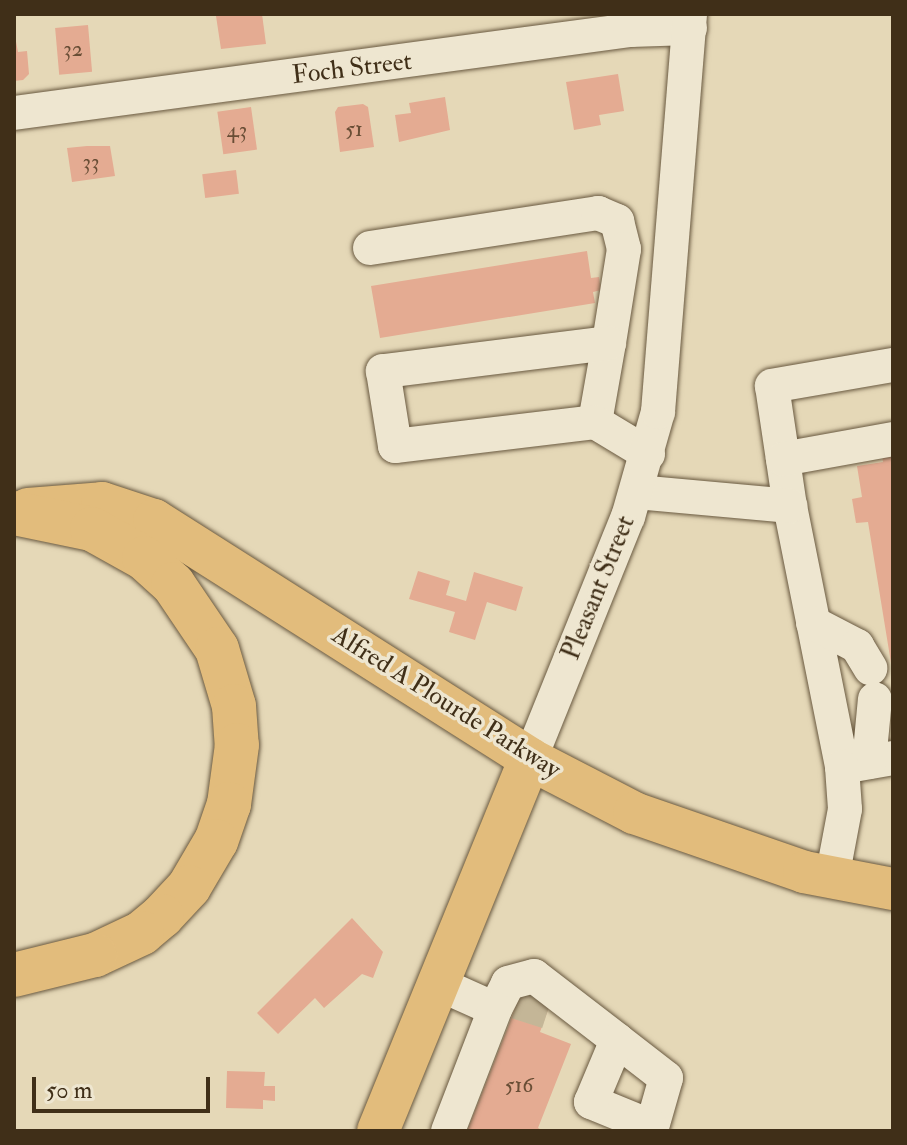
<!DOCTYPE html>
<html>
<head>
<meta charset="utf-8">
<style>
	body { margin:0 }
	#map { position:relative; width:907px; height:1145px; overflow:hidden; background:#e5d8b7; font-family:"IM FELL Double Pica",serif }
	div>[style] { position:absolute }
	[style*='--x'] { left:calc(var(--x)*1px); top:calc(var(--y)*1px); width:calc(var(--w)*1px); rotate:calc(var(--a)*1deg) }
	.building>* { inset:0; background:#e4ab92; transform-origin:0 0 }
	.minor-tunnel>* { height:34px; margin-top:-17px; transform-origin:0; background:repeating-linear-gradient(90deg,#c4b697 0 34px,transparent 0 51px) }
	.roads { filter:drop-shadow(0 0 2px #695940) drop-shadow(0 0 2px #695940) }
	.minor>* { height:34px; margin:-17px; padding:0 17px; transform-origin:17px; border-radius:17px; background:#eee6d0 }
	.major>* { height:42px; margin:-21px; padding:0 21px; transform-origin:21px; border-radius:21px; background:#e2bc7c }
	.highway>* { height:44px; margin:-22px; padding:0 22px; transform-origin:22px; border-radius:22px; background:#e2bc7c }
	span { translate:-50% -50%; white-space:nowrap; text-align:center; line-height:1.15; -webkit-text-stroke:7px #eee6d0; paint-order:stroke }
	.number-label { font-size:22px; color:#694e36 }
	.number-label span { -webkit-text-stroke-width:0 }
	.street-label { font-size:26px; color:#402f18 }
	.frame { position:absolute; inset:0; border:16px solid #402f18; pointer-events:none }
	.scale { position:absolute; left:32px; top:1077px; width:178px; height:36px; box-sizing:border-box; border:4px solid #402f18; border-top:0; padding-left:10px; font-size:24px; line-height:28px; white-space:nowrap; color:#402f18; -webkit-text-stroke:6px #eee6d0; paint-order:stroke }
</style>
</head>
<body>
<div id="map">
	<div class="building">
		<i style="clip-path:polygon(229px 14px,262px 14px,266px 44px,221px 49px,216px 16px)"></i>
		<i style="left:88px;top:25px;width:47px;height:33px;rotate:85deg"></i>
		<i style="clip-path:polygon(14px 31px,18px 52px,27px 51px,29px 74px,23px 80px,14px 81px)"></i>
		<i style="clip-path:polygon(618px 74px,624px 111px,599px 115px,601px 125px,574px 130px,566px 82px)"></i>
		<i style="clip-path:polygon(445px 97px,450px 130px,399px 142px,395px 115px,411px 113px,409px 103px)"></i>
		<i style="clip-path:polygon(363px 104px,368px 107px,374px 147px,340px 152px,335px 112px,338px 107px)"></i>
		<i style="left:251px;top:107px;width:43px;height:34px;rotate:82deg"></i>
		<i style="clip-path:polygon(87px 146px,110px 146px,115px 176px,72px 182px,67px 148px)"></i>
		<i style="left:236px;top:170px;width:24px;height:34px;rotate:83deg"></i>
		<i style="clip-path:polygon(587px 251px,591px 278px,599px 277px,601px 290px,593px 292px,595px 303px,380px 338px,371px 286px)"></i>
		<i style="clip-path:polygon(893px 455px,893px 662px,891px 663px,868px 522px,856px 523px,852px 499px,862px 497px,857px 466px,883px 462px,882px 456px)"></i>
		<i style="clip-path:polygon(418px 571px,450px 581px,446px 595px,466px 601px,474px 572px,523px 587px,516px 611px,487px 602px,475px 640px,449px 632px,455px 612px,409px 599px)"></i>
		<i style="clip-path:polygon(352px 918px,383px 952px,373px 978px,362px 974px,324px 1008px,315px 998px,278px 1034px,257px 1013px)"></i>
		<i style="clip-path:polygon(520px 996px,549px 1007px,540px 1032px,571px 1044px,538px 1128px,544px 1131px,467px 1131px)"></i>
		<i style="clip-path:polygon(227px 1071px,265px 1072px,264px 1086px,275px 1086px,275px 1101px,263px 1100px,263px 1109px,226px 1108px)"></i>
	</div>
	<div class="minor-tunnel">
		<i style="--x:517;--y:1002;--w:32;--a:18"></i>
	</div>
	<div class="roads">
		<div class="minor">
			<i style="--x:14;--y:113;--w:622;--a:-7.67"></i>
			<i style="--x:630;--y:30;--w:60;--a:-1.9"></i>
			<i style="--x:370;--y:248;--w:231;--a:-8.7"></i>
			<i style="--x:598;--y:213;--w:21;--a:23"></i>
			<i style="--x:617;--y:221;--w:29;--a:76"></i>
			<i style="--x:624;--y:249;--w:95;--a:99.1"></i>
			<i style="--x:893;--y:365;--w:123;--a:170.2"></i>
			<i style="--x:772;--y:386;--w:121;--a:81.5"></i>
			<i style="--x:790;--y:506;--w:266;--a:78.7"></i>
			<i style="--x:842;--y:767;--w:52;--a:-10"></i>
			<i style="--x:595;--y:422;--w:80;--a:-80"></i>
			<i style="--x:609;--y:343;--w:228;--a:172.9"></i>
			<i style="--x:383;--y:371;--w:76;--a:80.9"></i>
			<i style="--x:395;--y:446;--w:201;--a:-6.8"></i>
			<i style="--x:595;--y:422;--w:62;--a:31.1"></i>
			<i style="--x:783;--y:459;--w:112;--a:-10.3"></i>
			<i style="--x:637;--y:492;--w:154;--a:5.2"></i>
			<i style="--x:813;--y:623;--w:50;--a:27.6"></i>
			<i style="--x:857;--y:646;--w:26;--a:59"></i>
			<i style="--x:530;--y:759;--w:261;--a:-68"></i>
			<i style="--x:628;--y:517;--w:109;--a:-74.1"></i>
			<i style="--x:658;--y:412;--w:399;--a:-85.4"></i>
			<i style="--x:869;--y:762;--w:63;--a:-84.6"></i>
			<i style="--x:832;--y:878;--w:70;--a:-79.3"></i>
			<i style="--x:845;--y:809;--w:42;--a:-94.1"></i>
			<i style="--x:439;--y:984;--w:61;--a:24.1"></i>
			<i style="--x:495;--y:1009;--w:29;--a:-63"></i>
			<i style="--x:508;--y:983;--w:27;--a:-15"></i>
			<i style="--x:534;--y:976;--w:105;--a:37.6"></i>
			<i style="--x:617;--y:1040;--w:62;--a:37.8"></i>
			<i style="--x:666;--y:1078;--w:51;--a:105.9"></i>
			<i style="--x:652;--y:1127;--w:66;--a:-157.7"></i>
			<i style="--x:591;--y:1102;--w:67;--a:-67.2"></i>
			<i style="--x:448;--y:1131;--w:131;--a:-68.9"></i>
		</div>
		<div class="major">
			<i style="--x:28;--y:509;--w:74;--a:-4.6"></i>
			<i style="--x:102;--y:503;--w:55;--a:18.1"></i>
			<i style="--x:154;--y:520;--w:446;--a:32.4"></i>
			<i style="--x:530;--y:759;--w:117;--a:27.4"></i>
			<i style="--x:634;--y:813;--w:180;--a:19.1"></i>
			<i style="--x:804;--y:872;--w:91;--a:10.8"></i>
			<i style="--x:378;--y:1131;--w:402;--a:-67.8"></i>
		</div>
		<div class="highway">
			<i style="--x:14;--y:513;--w:80;--a:11.6"></i>
			<i style="--x:92;--y:529;--w:60;--a:29.1"></i>
			<i style="--x:144;--y:558;--w:39;--a:42"></i>
			<i style="--x:173;--y:584;--w:78;--a:55.9"></i>
			<i style="--x:217;--y:649;--w:59;--a:73.4"></i>
			<i style="--x:234;--y:706;--w:39;--a:86"></i>
			<i style="--x:237;--y:745;--w:60;--a:97.7"></i>
			<i style="--x:229;--y:804;--w:39;--a:109"></i>
			<i style="--x:216;--y:841;--w:53;--a:120.4"></i>
			<i style="--x:189;--y:887;--w:40;--a:133"></i>
			<i style="--x:162;--y:916;--w:26;--a:140"></i>
			<i style="--x:142;--y:933;--w:52;--a:154.9"></i>
			<i style="--x:95;--y:955;--w:83;--a:166.1"></i>
		</div>
	</div>
	<div class="number-label">
		<span style="left:73px;top:50px">32</span>
		<span style="left:354px;top:130px">51</span>
		<span style="left:237px;top:131px">43</span>
		<span style="left:91px;top:163px">33</span>
		<span style="left:519px;top:1086px">516</span>
	</div>
	<div class="street-label">
		<span style="left:352px;top:69px;rotate:-7deg">Foch Street</span>
		<span style="left:599px;top:588px;rotate:-68deg">Pleasant Street</span>
		<span style="left:446px;top:703px;rotate:32deg">Alfred A Plourde Parkway</span>
	</div>
	<div class="frame"></div>
	<div class="scale">50 m</div>
</div>
</body>
</html>
